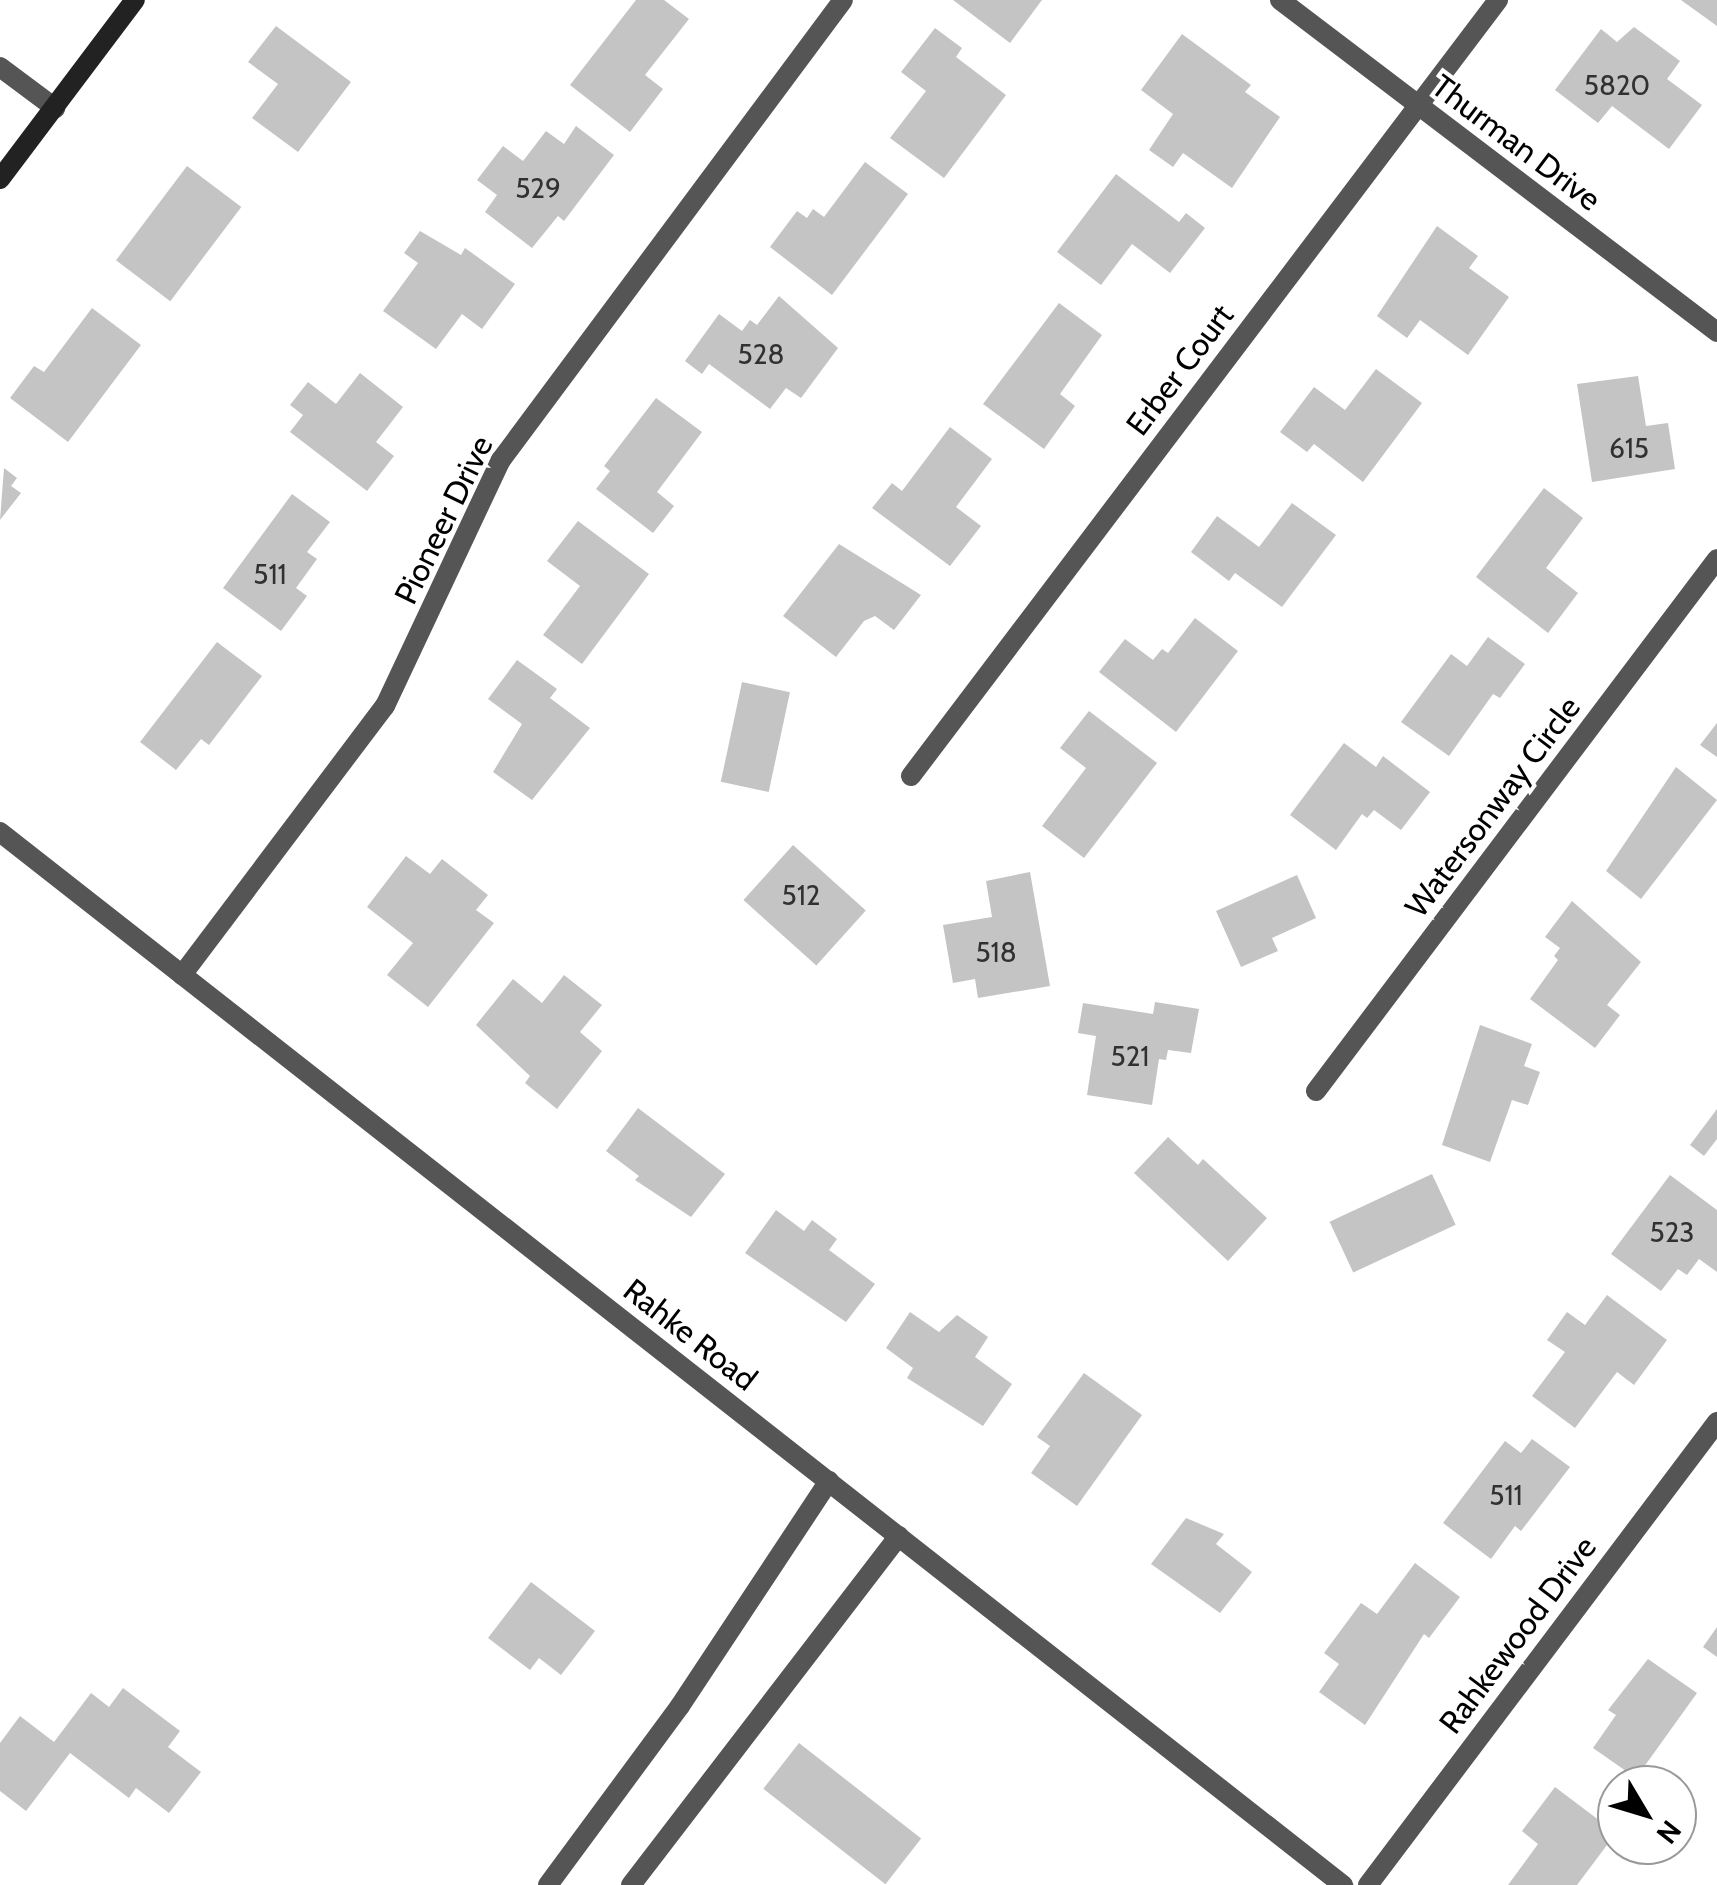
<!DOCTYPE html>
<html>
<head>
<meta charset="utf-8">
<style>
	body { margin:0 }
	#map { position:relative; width:1717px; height:1885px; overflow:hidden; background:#fff; font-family:Cabin,sans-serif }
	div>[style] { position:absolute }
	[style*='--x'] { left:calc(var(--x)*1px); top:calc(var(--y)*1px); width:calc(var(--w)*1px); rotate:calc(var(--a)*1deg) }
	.building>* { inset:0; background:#c4c4c4; transform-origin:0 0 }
	.lane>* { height:20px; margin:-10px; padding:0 10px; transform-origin:10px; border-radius:10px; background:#555 }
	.street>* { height:20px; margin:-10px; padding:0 10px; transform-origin:10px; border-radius:10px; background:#555 }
	.secondary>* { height:20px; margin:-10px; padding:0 10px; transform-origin:10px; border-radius:10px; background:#222 }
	span { translate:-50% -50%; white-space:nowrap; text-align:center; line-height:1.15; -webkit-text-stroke:8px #fff; paint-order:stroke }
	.number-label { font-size:28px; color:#313131 }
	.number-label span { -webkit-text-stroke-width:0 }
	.street-label { font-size:32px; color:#000 }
	.north { position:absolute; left:1597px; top:1765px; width:100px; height:100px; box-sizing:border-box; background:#fff; border:2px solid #999; border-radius:50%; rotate:128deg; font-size:28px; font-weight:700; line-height:40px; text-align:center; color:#000 }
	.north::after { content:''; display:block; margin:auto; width:35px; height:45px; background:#000; clip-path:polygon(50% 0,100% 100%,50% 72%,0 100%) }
</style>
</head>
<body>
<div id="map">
	<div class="building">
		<i style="clip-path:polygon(636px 0,664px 0,689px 19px,645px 75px,663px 89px,630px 132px,570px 85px)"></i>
		<i style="clip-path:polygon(953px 0,1042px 0,1010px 43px)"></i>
		<i style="clip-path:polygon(1681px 0,1717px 0,1717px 26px)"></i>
		<i style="clip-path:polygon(276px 26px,351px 82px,298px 152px,252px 118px,278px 84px,248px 62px)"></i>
		<i style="clip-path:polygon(1634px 27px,1680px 61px,1667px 79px,1702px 105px,1669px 149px,1612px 106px,1598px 123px,1555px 90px,1601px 29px,1617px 42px)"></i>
		<i style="clip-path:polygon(935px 28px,962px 48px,956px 57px,1006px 95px,944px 178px,890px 138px,926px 91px,901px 72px)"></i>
		<i style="clip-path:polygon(1182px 34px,1251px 85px,1245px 92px,1280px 117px,1232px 188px,1183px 153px,1173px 167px,1149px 150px,1173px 114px,1141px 90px)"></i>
		<i style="clip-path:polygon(576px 126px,614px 155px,564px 221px,558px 216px,532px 248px,485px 212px,497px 195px,477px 180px,503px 146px,523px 161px,546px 131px,564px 144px)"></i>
		<i style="clip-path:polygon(865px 162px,908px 194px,832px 295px,770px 247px,797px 211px,807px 218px,813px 209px,824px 217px)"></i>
		<i style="left:187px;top:166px;width:68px;height:118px;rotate:37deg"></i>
		<i style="clip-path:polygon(1116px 174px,1179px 222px,1186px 213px,1205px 228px,1170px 273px,1132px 244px,1101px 285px,1057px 252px)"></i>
		<i style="clip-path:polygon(1437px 226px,1478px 256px,1469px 268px,1509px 297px,1468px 355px,1420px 320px,1407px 338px,1377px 316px)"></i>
		<i style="clip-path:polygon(420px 231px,461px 255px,465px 248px,515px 284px,482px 329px,462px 314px,436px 349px,383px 311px,418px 263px,404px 253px)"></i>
		<i style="clip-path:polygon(779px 296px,838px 348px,801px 398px,786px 388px,770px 409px,709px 364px,702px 374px,685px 361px,719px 314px,742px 331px,750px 320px,757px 325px)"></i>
		<i style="clip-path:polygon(1059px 303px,1102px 335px,1060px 394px,1075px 406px,1044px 449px,983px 404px)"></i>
		<i style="clip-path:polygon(92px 308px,141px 345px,68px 442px,10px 398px,34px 366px,44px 372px)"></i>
		<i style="clip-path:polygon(1376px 369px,1422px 403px,1363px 482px,1314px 444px,1307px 452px,1280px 432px,1314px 387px,1345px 410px)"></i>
		<i style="clip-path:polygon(360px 373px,403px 407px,376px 442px,394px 456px,367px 491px,290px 432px,303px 415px,290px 405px,308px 382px,336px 404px)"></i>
		<i style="clip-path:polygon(1638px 376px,1646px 426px,1668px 423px,1675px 469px,1592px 482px,1577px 384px)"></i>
		<i style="clip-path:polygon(656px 398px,702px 432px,657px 492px,674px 506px,653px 533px,596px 489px,610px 471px,604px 466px)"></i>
		<i style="clip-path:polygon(950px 427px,992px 459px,956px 507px,981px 526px,950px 566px,872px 508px,892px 483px,902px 491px)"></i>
		<i style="clip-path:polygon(4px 468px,17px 478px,11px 486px,21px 493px,0 520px)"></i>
		<i style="clip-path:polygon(1544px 488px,1583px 518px,1546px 568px,1578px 593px,1548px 633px,1476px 577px)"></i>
		<i style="clip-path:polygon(292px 494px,330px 522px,307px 552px,317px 559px,296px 588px,307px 596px,281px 631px,223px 588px)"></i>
		<i style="clip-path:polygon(1292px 503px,1336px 535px,1282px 607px,1235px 573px,1229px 581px,1191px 552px,1217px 516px,1259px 547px)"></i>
		<i style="clip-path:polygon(578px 521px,649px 574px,582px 664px,543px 635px,580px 586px,547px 561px)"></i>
		<i style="clip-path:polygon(839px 544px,921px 595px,894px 630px,875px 616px,864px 621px,836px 657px,783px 616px)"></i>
		<i style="clip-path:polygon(1195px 618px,1238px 651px,1176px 732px,1099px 672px,1125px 639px,1153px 660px,1162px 649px,1168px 653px)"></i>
		<i style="clip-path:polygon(1488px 637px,1525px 664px,1500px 698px,1493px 694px,1449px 756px,1401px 722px,1451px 654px,1467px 666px)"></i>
		<i style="clip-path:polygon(217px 642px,262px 676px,209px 745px,201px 739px,176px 770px,140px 742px)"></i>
		<i style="clip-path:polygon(517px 660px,557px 689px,550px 698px,590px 728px,532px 800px,493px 772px,522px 724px,488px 699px)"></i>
		<i style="left:742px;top:682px;width:49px;height:102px;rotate:12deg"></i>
		<i style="clip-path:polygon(1089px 711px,1157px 763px,1084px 858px,1042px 826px,1086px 768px,1060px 748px)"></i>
		<i style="clip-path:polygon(1717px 723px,1717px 757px,1700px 745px)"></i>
		<i style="clip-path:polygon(1344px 743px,1376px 767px,1383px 756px,1430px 792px,1401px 830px,1374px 810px,1367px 818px,1362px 814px,1336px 850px,1290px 815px)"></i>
		<i style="clip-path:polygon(1676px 767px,1717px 800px,1641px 899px,1606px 871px)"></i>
		<i style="left:793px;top:845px;width:98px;height:74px;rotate:42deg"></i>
		<i style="clip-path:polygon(406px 856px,430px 874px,442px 859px,488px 895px,476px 910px,494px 923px,428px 1007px,387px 975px,413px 943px,367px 907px)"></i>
		<i style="clip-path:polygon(1030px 872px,1050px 986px,978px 998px,975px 979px,953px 983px,943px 925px,992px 917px,986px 881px)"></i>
		<i style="clip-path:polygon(1297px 875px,1316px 918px,1272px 938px,1278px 951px,1241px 967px,1216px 911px)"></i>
		<i style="clip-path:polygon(1572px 901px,1641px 962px,1607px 1005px,1620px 1015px,1595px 1048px,1530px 999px,1558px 960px,1554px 956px,1560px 948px,1545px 937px)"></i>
		<i style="clip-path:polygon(564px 975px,602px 1005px,580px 1032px,602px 1051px,557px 1109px,525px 1083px,530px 1076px,476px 1025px,513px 979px,542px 1003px)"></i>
		<i style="clip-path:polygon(1155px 1002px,1199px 1009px,1191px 1053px,1168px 1050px,1166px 1060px,1159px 1059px,1152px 1105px,1087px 1095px,1096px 1036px,1078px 1033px,1083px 1003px,1153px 1014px)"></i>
		<i style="clip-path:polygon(1480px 1025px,1532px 1044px,1524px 1066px,1540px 1072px,1528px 1105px,1512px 1100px,1490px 1162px,1442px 1145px)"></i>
		<i style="clip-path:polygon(638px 1108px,725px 1174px,691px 1217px,635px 1180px,639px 1176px,606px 1151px)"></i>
		<i style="clip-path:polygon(1717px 1109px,1717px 1139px,1704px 1156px,1690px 1145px)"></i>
		<i style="clip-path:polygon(1168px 1137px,1198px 1165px,1203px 1159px,1267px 1218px,1228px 1261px,1134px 1173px)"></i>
		<i style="left:1432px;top:1174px;width:56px;height:113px;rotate:65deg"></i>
		<i style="clip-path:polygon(1670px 1175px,1717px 1210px,1717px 1272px,1699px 1259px,1687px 1275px,1678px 1269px,1661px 1291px,1611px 1254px)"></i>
		<i style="clip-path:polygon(776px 1210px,804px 1231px,812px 1220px,837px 1239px,829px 1250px,875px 1284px,846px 1322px,745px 1253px)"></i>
		<i style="clip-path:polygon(1607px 1295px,1667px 1340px,1634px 1385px,1617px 1372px,1575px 1428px,1532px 1396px,1565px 1352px,1547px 1340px,1567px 1312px,1585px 1325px)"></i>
		<i style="clip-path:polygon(910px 1312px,939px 1332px,957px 1315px,988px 1337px,975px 1357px,1012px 1384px,983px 1426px,907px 1378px,913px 1368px,886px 1348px)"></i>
		<i style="clip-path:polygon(1084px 1373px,1142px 1415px,1077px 1506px,1031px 1473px,1050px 1446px,1037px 1437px)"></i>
		<i style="clip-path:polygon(1532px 1439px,1570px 1467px,1521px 1531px,1515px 1526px,1491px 1559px,1443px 1523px,1505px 1441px,1521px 1453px)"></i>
		<i style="clip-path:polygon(1186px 1518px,1224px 1534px,1216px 1544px,1252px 1572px,1220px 1613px,1151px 1564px)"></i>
		<i style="clip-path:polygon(1415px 1563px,1460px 1597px,1429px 1638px,1424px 1634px,1365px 1725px,1319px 1692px,1339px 1664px,1324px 1653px,1361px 1603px,1377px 1614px)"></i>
		<i style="clip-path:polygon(531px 1582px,595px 1631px,561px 1675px,539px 1658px,530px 1670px,488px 1638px)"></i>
		<i style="clip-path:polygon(1717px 1627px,1717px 1657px,1703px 1647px)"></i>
		<i style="clip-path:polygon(1648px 1659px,1697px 1693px,1636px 1778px,1593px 1748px,1616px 1715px,1608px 1710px)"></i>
		<i style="clip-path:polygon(123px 1688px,180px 1731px,168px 1747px,201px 1772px,169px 1813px,136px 1788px,129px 1798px,70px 1753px,26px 1811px,0 1791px,0 1743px,20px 1716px,54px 1742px,91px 1693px,109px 1707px)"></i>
		<i style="left:799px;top:1743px;width:155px;height:58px;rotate:38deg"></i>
		<i style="clip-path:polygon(1555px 1787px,1616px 1833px,1577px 1885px,1508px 1885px,1538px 1844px,1522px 1831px)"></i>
	</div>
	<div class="lane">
		<i style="--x:0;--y:67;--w:69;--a:36.7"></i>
		<i style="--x:548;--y:1885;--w:222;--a:-53.6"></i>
		<i style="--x:680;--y:1706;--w:270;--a:-56.5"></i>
		<i style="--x:631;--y:1885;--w:440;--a:-52.5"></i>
	</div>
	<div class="street">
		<i style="--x:1280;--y:0;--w:549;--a:37.22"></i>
		<i style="--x:911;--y:776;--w:973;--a:-52.89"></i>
		<i style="--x:0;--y:832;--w:1707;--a:38.1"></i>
		<i style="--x:182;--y:975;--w:337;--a:-53"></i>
		<i style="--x:385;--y:706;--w:272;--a:-64.8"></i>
		<i style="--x:501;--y:460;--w:573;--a:-53.37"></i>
		<i style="--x:1316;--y:1091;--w:666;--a:-52.99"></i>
		<i style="--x:1368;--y:1885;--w:580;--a:-52.99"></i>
	</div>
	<div class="secondary">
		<i style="--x:0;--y:179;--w:224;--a:-53"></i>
	</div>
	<div class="number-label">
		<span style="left:1617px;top:85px">5820</span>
		<span style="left:538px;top:188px">529</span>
		<span style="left:761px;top:354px">528</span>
		<span style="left:1629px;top:448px">615</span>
		<span style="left:270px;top:574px">511</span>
		<span style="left:801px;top:895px">512</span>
		<span style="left:996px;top:952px">518</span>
		<span style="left:1130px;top:1056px">521</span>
		<span style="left:1672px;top:1232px">523</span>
		<span style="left:1506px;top:1495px">511</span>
	</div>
	<div class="street-label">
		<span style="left:1516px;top:143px;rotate:37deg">Thurman Drive</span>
		<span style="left:1180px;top:370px;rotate:-53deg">Erber Court</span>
		<span style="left:444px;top:520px;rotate:-64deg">Pioneer Drive</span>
		<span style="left:1493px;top:807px;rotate:-53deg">Watersonway Circle</span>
		<span style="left:690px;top:1335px;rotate:38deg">Rahke Road</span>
		<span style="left:1518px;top:1635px;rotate:-53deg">Rahkewood Drive</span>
	</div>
	<div class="north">N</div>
</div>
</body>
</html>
